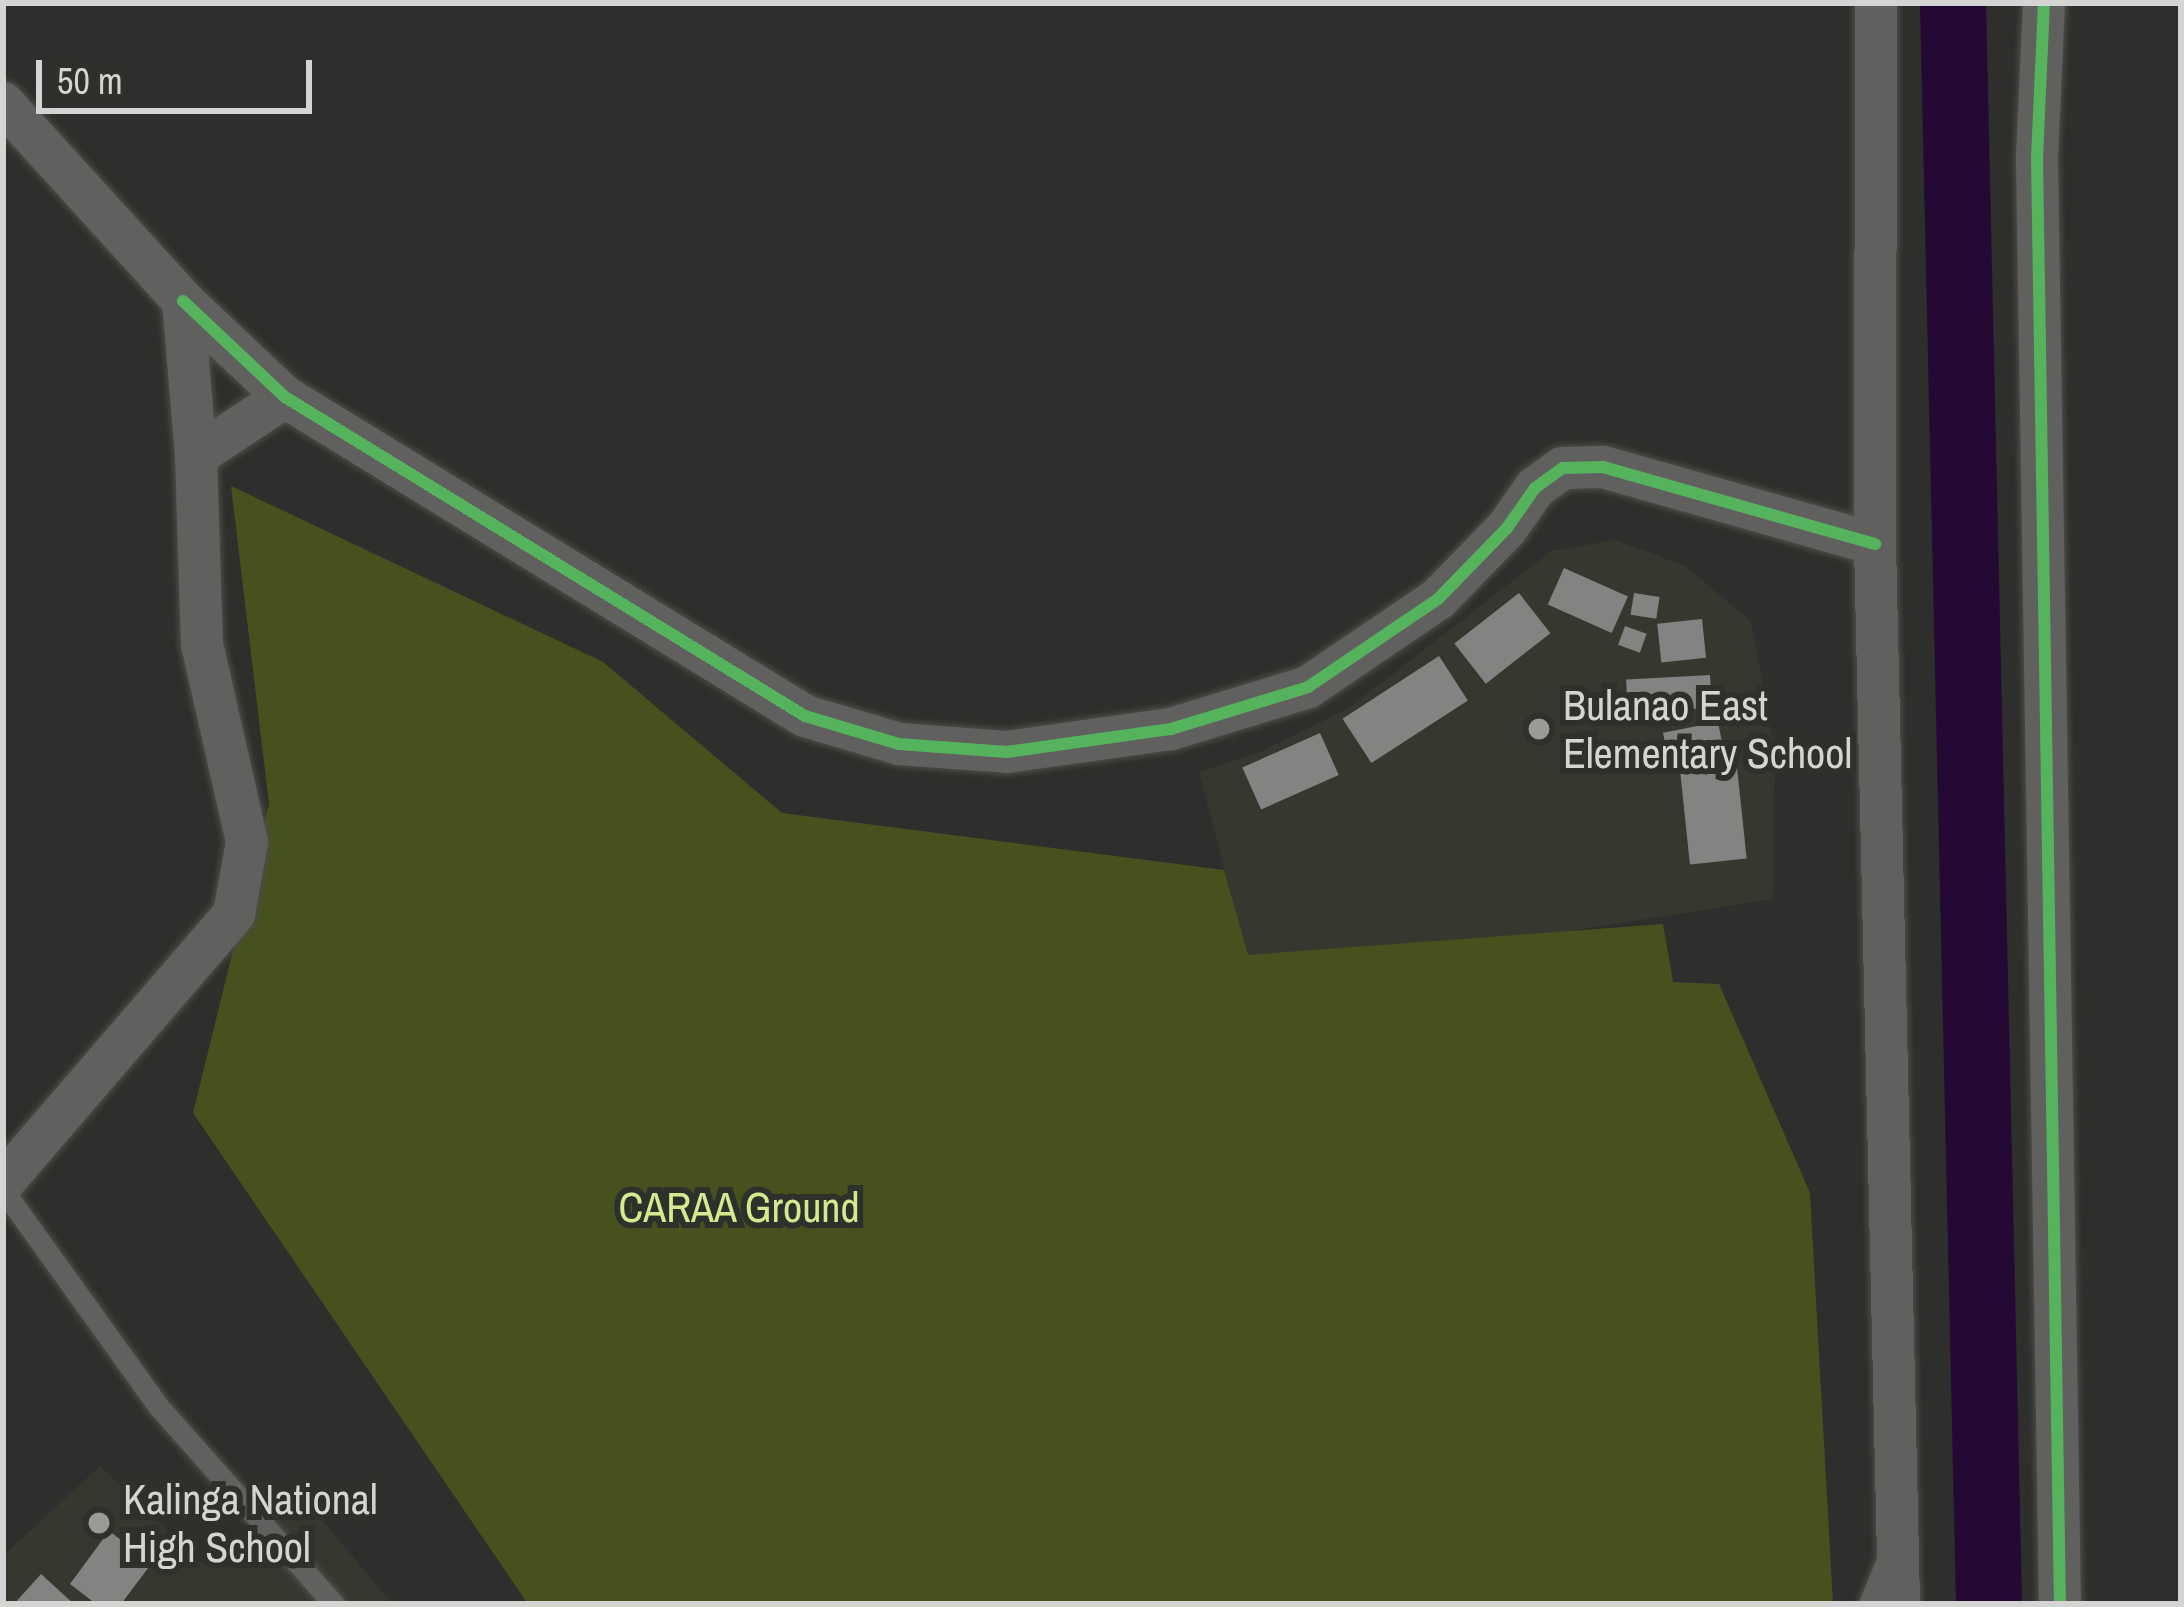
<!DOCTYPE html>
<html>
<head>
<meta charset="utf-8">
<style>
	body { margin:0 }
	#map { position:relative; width:2184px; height:1607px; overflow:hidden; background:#2e2f2c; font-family:"Archivo Narrow",sans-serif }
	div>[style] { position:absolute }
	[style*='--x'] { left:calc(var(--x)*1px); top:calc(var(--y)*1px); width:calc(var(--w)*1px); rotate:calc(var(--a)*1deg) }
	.built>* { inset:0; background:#35382f }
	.green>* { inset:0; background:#46511d }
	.river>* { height:66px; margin:-33px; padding:0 33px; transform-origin:33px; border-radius:33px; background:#230933 }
	.building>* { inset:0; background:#838481; transform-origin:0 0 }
	.roads { filter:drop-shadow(0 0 3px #4c4d4a) drop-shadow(0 0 3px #4c4d4a) }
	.lane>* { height:21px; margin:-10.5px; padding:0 10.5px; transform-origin:10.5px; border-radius:10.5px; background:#60605f }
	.street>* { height:42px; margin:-21px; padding:0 21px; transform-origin:21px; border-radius:21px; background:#60605f }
	.cycleway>* { height:12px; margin:-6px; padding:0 6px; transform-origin:6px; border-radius:6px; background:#56b35d }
	.dots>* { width:33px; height:33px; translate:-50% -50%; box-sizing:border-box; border:6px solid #2e302b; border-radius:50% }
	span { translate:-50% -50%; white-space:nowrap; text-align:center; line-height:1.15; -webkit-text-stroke:12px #2e302b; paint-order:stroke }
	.poi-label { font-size:42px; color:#d4d5d2 }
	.left { translate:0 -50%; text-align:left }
	.park-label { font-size:42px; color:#d3ea8e }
	.frame { position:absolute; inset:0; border:6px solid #d4d5d2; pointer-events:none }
	.scale { position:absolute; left:36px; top:60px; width:276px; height:54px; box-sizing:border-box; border:6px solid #d4d5d2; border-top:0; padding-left:15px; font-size:36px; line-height:42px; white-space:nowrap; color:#d4d5d2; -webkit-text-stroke:9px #2e302b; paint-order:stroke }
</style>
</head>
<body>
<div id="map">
	<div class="built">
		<i style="clip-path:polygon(1615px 540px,1685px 566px,1751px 621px,1775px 751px,1773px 899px,1520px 939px,1247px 955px,1199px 772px,1265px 750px,1349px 708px,1551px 551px)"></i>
		<i style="clip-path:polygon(100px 1466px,204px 1565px,297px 1490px,392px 1604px,3px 1604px,3px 1556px)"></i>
	</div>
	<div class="green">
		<i style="clip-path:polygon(231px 486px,603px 662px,782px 813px,1224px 870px,1248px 955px,1663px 924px,1673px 982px,1719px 984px,1810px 1193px,1833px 1604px,528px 1604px,193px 1113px,269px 804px)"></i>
	</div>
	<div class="river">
		<i style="--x:1953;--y:3;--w:1601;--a:88.71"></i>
	</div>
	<div class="building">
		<i style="left:1564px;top:568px;width:70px;height:40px;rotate:24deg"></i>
		<i style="left:1519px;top:593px;width:51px;height:82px;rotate:52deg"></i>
		<i style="left:1634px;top:593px;width:26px;height:22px;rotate:9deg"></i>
		<i style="left:1702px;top:619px;width:39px;height:45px;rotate:84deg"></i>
		<i style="left:1625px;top:626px;width:23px;height:20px;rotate:20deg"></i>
		<i style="left:1439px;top:656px;width:53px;height:115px;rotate:57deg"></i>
		<i style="left:1710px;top:675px;width:33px;height:84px;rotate:87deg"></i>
		<i style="left:1718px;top:722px;width:26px;height:56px;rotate:79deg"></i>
		<i style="left:1320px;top:733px;width:46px;height:85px;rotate:66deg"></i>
		<i style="left:1737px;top:767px;width:92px;height:57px;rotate:84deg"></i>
		<i style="clip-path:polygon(109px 1531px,152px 1563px,121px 1604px,96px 1604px,70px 1584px)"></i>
		<i style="clip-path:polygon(41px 1574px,74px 1604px,14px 1604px)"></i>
	</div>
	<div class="roads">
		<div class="lane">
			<i style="--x:3;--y:1190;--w:266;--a:54.3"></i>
			<i style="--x:158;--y:1406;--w:265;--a:48.4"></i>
			<i style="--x:1869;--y:1604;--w:48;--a:-67.8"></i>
		</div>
		<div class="street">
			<i style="--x:1876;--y:3;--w:541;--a:90.11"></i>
			<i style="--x:1875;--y:544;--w:1060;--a:88.7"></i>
			<i style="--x:2044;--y:3;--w:156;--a:92.6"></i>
			<i style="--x:2037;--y:159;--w:1445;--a:89.09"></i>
			<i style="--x:3;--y:103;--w:268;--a:47.7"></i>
			<i style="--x:183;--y:301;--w:156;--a:85.2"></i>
			<i style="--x:196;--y:456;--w:188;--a:88.2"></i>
			<i style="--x:202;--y:644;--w:203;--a:77.2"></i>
			<i style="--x:247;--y:842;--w:73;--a:100.2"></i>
			<i style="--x:234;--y:914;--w:355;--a:130.7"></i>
			<i style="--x:183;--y:301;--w:140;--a:43.3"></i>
			<i style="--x:285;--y:397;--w:610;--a:31.53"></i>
			<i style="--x:805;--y:716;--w:98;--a:16.6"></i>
			<i style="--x:899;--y:744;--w:108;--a:4.2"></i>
			<i style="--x:1007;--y:752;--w:166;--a:-8"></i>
			<i style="--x:1171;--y:729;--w:143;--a:-17"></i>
			<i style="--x:1308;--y:687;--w:157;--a:-34.1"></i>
			<i style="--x:1438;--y:599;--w:99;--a:-45.8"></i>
			<i style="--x:1507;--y:528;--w:49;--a:-55"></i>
			<i style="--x:1535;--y:488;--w:34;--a:-36"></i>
			<i style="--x:1563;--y:468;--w:40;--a:-1.4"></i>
			<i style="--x:1603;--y:467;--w:283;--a:15.8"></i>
			<i style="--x:196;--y:456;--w:107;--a:-33.5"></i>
		</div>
	</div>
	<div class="cycleway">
		<i style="--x:2044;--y:3;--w:156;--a:92.6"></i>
		<i style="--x:2037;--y:159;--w:1445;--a:89.09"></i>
		<i style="--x:183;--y:301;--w:140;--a:43.3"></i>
		<i style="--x:285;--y:397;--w:610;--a:31.53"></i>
		<i style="--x:805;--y:716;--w:98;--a:16.6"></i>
		<i style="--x:899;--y:744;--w:108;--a:4.2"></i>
		<i style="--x:1007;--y:752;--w:166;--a:-8"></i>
		<i style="--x:1171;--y:729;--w:143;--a:-17"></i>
		<i style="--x:1308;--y:687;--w:157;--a:-34.1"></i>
		<i style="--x:1438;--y:599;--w:99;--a:-45.8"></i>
		<i style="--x:1507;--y:528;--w:49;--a:-55"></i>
		<i style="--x:1535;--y:488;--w:34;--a:-36"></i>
		<i style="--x:1563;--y:468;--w:40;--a:-1.4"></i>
		<i style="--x:1603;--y:467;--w:283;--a:15.8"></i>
	</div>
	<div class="dots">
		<i style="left:1539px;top:729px;background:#9a9b98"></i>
		<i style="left:99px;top:1523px;background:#9a9b98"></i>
	</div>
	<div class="poi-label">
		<span class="left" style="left:1563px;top:729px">Bulanao East<br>Elementary School</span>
		<span class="left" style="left:123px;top:1523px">Kalinga National<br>High School</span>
	</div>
	<div class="park-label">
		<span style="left:739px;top:1207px">CARAA Ground</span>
	</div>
	<div class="frame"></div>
	<div class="scale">50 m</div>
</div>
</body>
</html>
